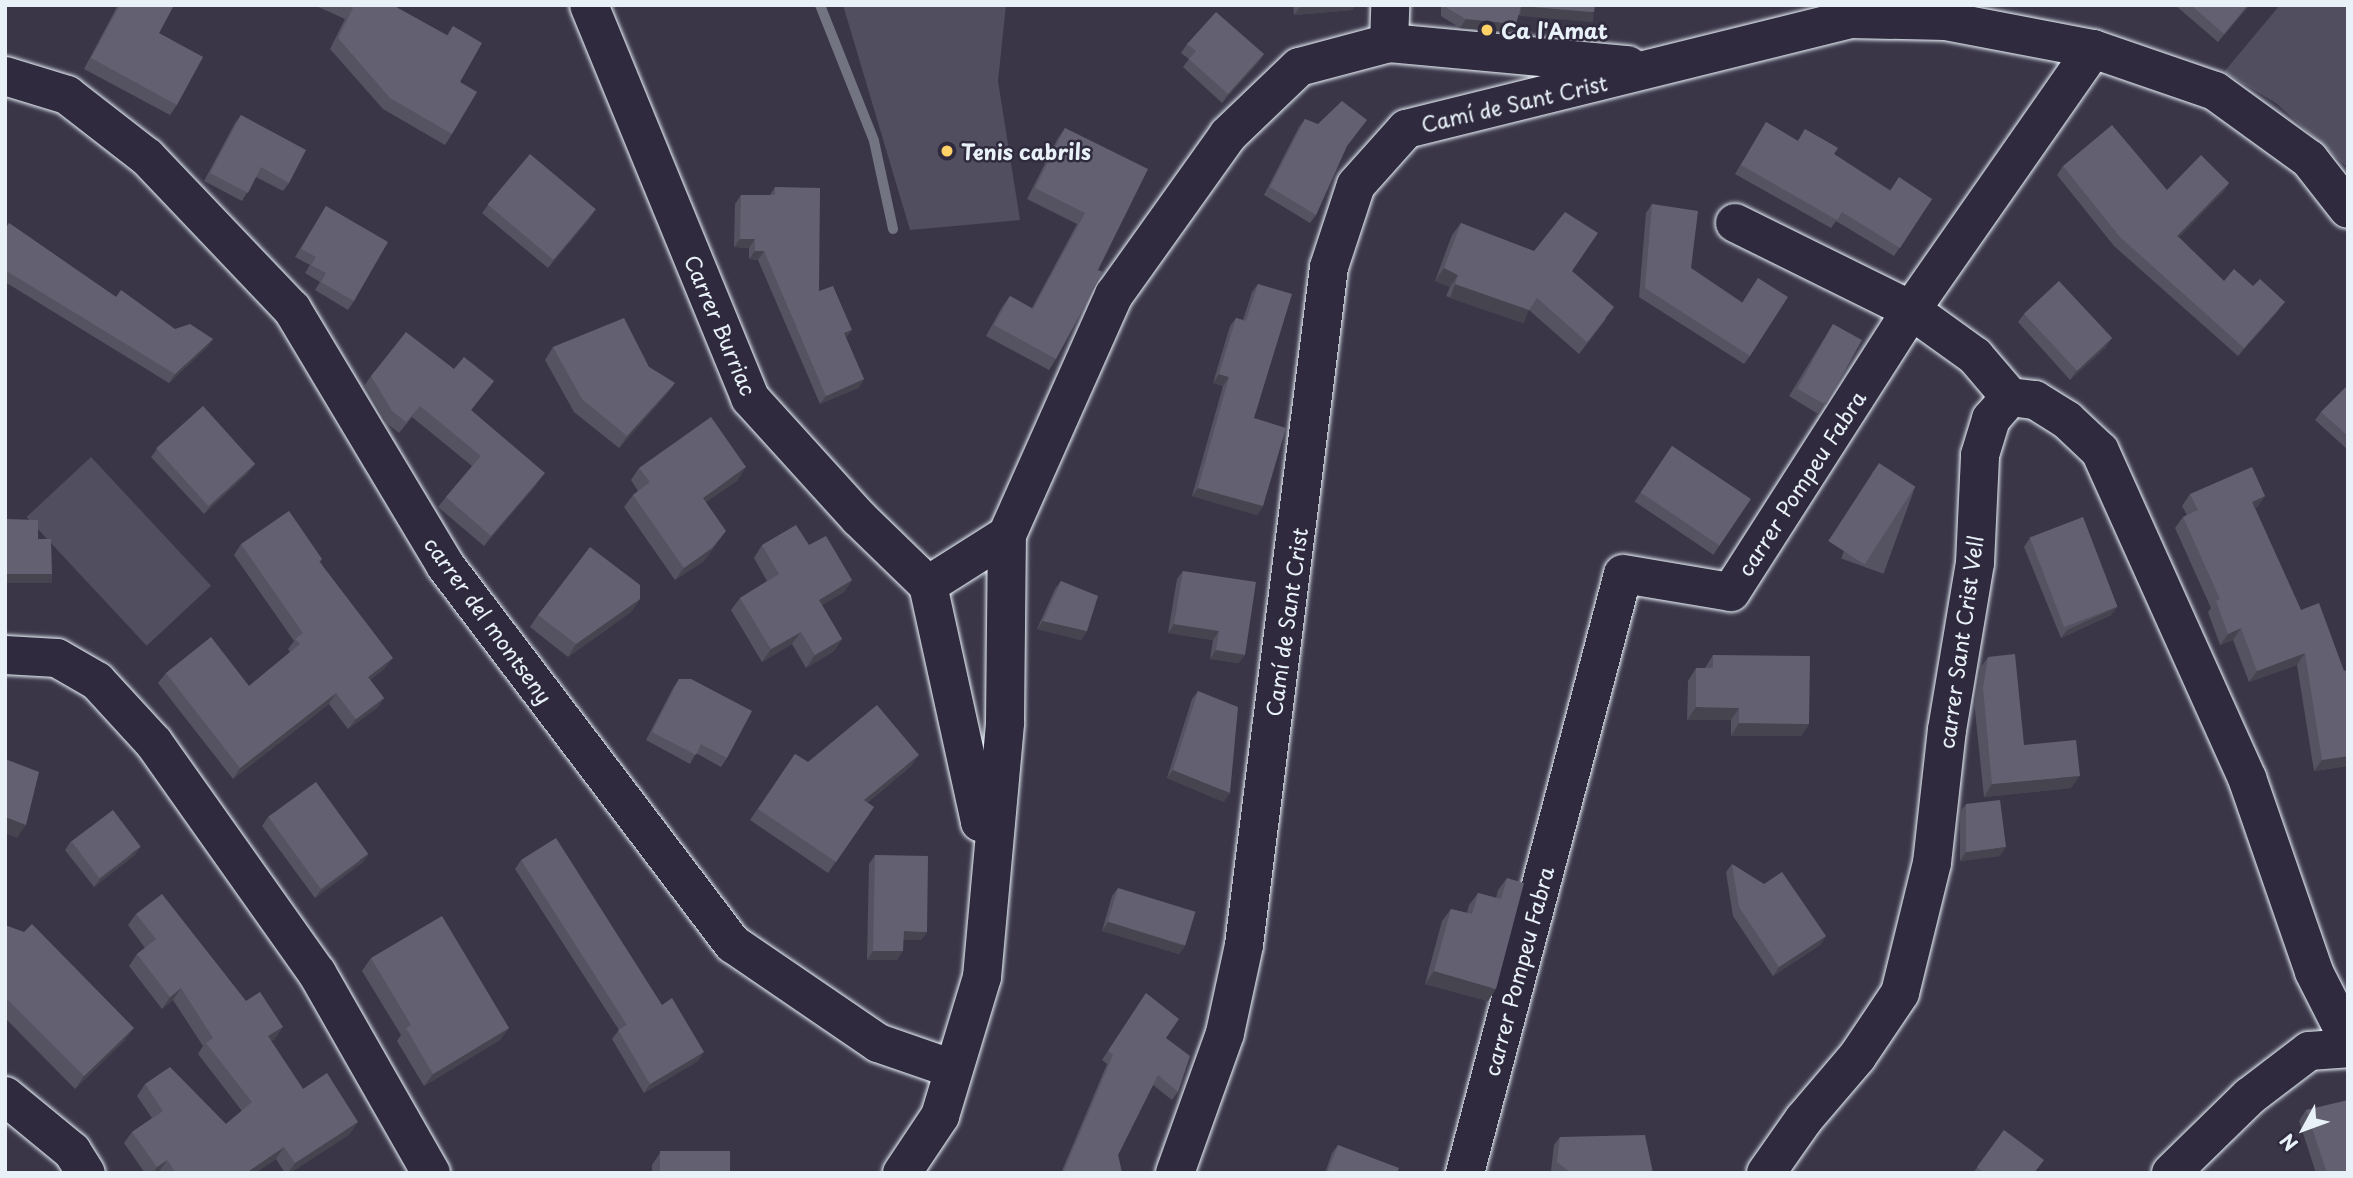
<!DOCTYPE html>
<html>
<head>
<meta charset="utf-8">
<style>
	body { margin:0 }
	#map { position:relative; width:2353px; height:1178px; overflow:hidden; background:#3a3648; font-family:"Playpen Sans",sans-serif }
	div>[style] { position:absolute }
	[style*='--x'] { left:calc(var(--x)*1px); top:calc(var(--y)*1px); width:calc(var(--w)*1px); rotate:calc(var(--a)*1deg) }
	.green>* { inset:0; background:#504e5f; transform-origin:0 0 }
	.stream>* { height:10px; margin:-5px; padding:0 5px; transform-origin:5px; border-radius:5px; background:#737482 }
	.roads { filter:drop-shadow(0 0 2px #e8f1f8) drop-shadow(0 0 2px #e8f1f8) }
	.street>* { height:38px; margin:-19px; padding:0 19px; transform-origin:19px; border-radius:19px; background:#2f2a3d }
	.wall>* { inset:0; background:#555361; transform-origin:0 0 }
	.shaded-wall>* { inset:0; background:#45444f; transform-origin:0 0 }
	.building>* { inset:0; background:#636171; transform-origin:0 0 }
	.dots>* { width:19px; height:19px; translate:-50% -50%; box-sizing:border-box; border:4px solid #2f2a3d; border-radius:50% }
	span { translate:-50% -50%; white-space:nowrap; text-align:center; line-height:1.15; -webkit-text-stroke:5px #2f2a3d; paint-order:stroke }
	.poi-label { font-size:21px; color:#e8f1f8; font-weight:700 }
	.left { translate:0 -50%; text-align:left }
	.street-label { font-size:21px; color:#e8f1f8 }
	.frame { position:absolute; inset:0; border:7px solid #e8f1f8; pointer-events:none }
	.north { position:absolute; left:2269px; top:1094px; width:70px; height:70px; -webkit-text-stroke:5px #2f2a3d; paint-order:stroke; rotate:229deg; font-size:19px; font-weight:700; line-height:28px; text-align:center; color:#e8f1f8 }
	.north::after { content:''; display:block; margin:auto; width:24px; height:32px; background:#e8f1f8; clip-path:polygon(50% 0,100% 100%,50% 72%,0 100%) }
</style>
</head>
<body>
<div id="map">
	<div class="green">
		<i style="clip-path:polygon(843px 5px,1006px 5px,998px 81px,1020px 220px,910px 230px)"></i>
		<i style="clip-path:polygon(2280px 5px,2348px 5px,2348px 168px,2276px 103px,2224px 72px)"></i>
		<i style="left:91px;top:457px;width:176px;height:88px;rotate:47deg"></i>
	</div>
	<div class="stream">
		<i style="--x:820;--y:5;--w:146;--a:68.3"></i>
		<i style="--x:874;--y:141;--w:90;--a:77.8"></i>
	</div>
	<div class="roads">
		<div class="street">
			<i style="--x:589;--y:5;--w:425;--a:67.7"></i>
			<i style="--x:750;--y:398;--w:162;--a:47.8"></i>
			<i style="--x:859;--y:518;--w:96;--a:44.2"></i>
			<i style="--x:1389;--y:43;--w:38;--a:-88"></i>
			<i style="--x:5;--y:76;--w:65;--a:17"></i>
			<i style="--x:67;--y:95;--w:101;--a:37.8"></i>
			<i style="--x:147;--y:157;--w:210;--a:46.4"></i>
			<i style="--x:292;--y:309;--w:298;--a:59.1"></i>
			<i style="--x:445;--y:565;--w:476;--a:52.8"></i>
			<i style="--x:733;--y:944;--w:176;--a:34.3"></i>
			<i style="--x:878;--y:1043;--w:79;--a:19.1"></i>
			<i style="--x:1735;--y:223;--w:196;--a:26.3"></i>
			<i style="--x:1911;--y:310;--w:79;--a:35.7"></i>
			<i style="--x:1975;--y:356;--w:54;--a:49.5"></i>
			<i style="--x:2010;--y:397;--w:25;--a:7"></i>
			<i style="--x:2035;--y:400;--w:38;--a:32"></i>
			<i style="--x:2067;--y:420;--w:45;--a:43.2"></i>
			<i style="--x:2100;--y:451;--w:359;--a:65.8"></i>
			<i style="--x:2247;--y:778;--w:205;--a:70.9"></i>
			<i style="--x:2314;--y:972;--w:75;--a:63.1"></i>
			<i style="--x:928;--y:585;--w:243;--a:77.6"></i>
			<i style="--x:980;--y:822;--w:15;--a:20"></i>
			<i style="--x:928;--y:585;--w:93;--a:-32.3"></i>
			<i style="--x:5;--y:655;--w:52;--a:3.3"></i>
			<i style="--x:57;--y:658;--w:46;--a:29.9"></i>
			<i style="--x:97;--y:681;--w:84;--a:47.4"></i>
			<i style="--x:154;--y:743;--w:282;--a:54.7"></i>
			<i style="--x:317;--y:973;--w:230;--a:60.3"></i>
			<i style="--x:5;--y:1096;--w:87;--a:39.4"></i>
			<i style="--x:72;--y:1151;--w:26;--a:58"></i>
			<i style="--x:902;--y:1173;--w:69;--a:-56.3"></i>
			<i style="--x:940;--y:1116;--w:145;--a:-73.2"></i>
			<i style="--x:982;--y:977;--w:256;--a:-84.8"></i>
			<i style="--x:1005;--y:722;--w:187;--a:-89.4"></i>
			<i style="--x:1007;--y:535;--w:263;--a:-66"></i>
			<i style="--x:1114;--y:295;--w:196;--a:-54.5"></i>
			<i style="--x:1228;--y:135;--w:98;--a:-43.8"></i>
			<i style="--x:1299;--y:67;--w:93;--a:-14.9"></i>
			<i style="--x:1389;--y:43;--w:240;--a:5.3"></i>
			<i style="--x:1175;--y:1173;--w:149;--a:-70.3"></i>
			<i style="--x:1225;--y:1033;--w:90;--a:-77.8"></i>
			<i style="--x:1244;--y:945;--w:683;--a:-82.85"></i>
			<i style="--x:1329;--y:267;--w:86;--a:-71.8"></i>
			<i style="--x:1356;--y:185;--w:75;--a:-48.2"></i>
			<i style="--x:1406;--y:129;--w:458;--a:-13.9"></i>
			<i style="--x:1851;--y:19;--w:95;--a:1.2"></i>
			<i style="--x:1946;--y:21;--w:150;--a:10.8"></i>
			<i style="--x:2093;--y:49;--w:129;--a:19"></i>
			<i style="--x:2215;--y:91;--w:116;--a:35.9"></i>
			<i style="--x:2309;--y:159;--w:63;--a:52"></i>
			<i style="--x:1465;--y:1173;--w:619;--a:-75.22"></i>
			<i style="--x:1623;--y:574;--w:109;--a:9.5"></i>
			<i style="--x:1731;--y:592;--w:335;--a:-57.4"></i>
			<i style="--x:1911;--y:310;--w:318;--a:-55.1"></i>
			<i style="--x:1766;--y:1173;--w:66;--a:-54.9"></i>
			<i style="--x:1804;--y:1119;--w:82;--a:-49.5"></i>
			<i style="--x:1857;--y:1057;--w:77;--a:-56.1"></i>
			<i style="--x:1900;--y:993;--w:134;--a:-76.2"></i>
			<i style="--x:1932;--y:863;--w:134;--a:-83.6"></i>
			<i style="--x:1947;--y:730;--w:169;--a:-80.5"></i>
			<i style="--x:1975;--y:563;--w:108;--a:-87.3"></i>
			<i style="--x:1980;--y:455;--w:38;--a:-73"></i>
			<i style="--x:1991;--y:419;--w:29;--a:-49"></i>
			<i style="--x:2171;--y:1173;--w:110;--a:-44.3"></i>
			<i style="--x:2250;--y:1096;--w:74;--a:-37.3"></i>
			<i style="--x:2309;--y:1051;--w:39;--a:-4"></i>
		</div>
	</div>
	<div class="wall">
		<i style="clip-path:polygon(118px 5px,174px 5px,159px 33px,177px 105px,170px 115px,84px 69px)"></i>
		<i style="clip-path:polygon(314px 5px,397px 5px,396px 7px,447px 35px,453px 26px,460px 82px,452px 134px,445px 145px,383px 109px,330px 49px,345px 19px)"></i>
		<i style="clip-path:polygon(1293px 5px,1356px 5px,1352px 10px,1294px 15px)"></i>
		<i style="clip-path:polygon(1441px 5px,1595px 5px,1588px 20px,1518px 15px,1516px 24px,1510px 32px,1460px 28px,1441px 16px)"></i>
		<i style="clip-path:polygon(2175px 5px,2250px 5px,2218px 42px)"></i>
		<i style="clip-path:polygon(1187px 44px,1264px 54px,1258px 63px,1222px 103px,1183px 67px,1189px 59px,1181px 53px)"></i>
		<i style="clip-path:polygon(241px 115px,289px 183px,283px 191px,256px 177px,242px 201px,204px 181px,235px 123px)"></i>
		<i style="clip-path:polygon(1305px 119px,1346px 147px,1316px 215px,1310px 223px,1264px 195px,1299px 127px)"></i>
		<i style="clip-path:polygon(1766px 122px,1798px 141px,1805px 129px,1834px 154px,1890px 190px,1932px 199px,1894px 256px,1836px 221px,1831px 228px,1735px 174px)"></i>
		<i style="clip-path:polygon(1065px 128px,1098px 270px,1056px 359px,1049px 370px,986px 336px,1002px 307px,1010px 296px,1032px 308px,1077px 224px,1027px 199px,1058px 138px)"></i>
		<i style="clip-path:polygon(2063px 166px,2167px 190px,2229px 183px,2223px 192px,2179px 237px,2224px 281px,2279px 310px,2238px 356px,2114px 246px,2057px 175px)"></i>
		<i style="clip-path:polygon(775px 187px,819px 291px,846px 338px,864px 379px,858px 388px,820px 404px,758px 260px,749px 259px,749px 248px,734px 247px,735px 204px,741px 195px,770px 195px)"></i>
		<i style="clip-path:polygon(1652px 204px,1691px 268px,1742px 302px,1750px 356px,1744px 364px,1639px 297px,1646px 213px)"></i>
		<i style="clip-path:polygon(488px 205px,590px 218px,548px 268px,482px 213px)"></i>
		<i style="clip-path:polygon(326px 206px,354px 301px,348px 310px,315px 290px,320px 282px,305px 273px,310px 265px,295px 257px)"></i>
		<i style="clip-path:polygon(9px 223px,116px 297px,175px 329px,213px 339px,207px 347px,169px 383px,5px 282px,5px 228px)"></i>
		<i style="clip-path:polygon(1461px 223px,1572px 271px,1606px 319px,1579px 354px,1529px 310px,1520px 322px,1446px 296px,1450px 287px,1435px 281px,1452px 235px)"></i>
		<i style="clip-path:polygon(1258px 284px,1254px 418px,1263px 506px,1257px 515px,1192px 496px,1223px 386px,1213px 383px,1230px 326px,1236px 318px,1243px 320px,1252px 292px)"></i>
		<i style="clip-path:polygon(2024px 314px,2106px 347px,2070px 380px,2018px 322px)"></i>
		<i style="clip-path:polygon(1833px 324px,1824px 405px,1818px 414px,1789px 396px)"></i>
		<i style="clip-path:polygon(553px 347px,649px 367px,675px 383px,666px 395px,619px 448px,574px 412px,545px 360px)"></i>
		<i style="clip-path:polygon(454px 369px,494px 381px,471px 410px,537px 484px,484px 546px,438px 507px,446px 497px,472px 466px,412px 417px,399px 433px,384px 421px,364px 386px,371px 376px)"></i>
		<i style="clip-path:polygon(2348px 385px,2348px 450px,2315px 420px,2321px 412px)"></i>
		<i style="left:1672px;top:446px;width:95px;height:67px;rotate:34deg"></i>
		<i style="clip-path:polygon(157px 449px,249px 472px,204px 514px,151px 457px)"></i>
		<i style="clip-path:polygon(639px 468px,738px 480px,706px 502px,717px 543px,704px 561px,675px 580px,624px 507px,633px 495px,638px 491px,631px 480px)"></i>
		<i style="left:1873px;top:471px;width:45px;height:93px;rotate:20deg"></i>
		<i style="clip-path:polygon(2190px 494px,2265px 496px,2257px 507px,2255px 508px,2301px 610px,2344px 671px,2348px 670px,2348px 766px,2314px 771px,2297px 665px,2249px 682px,2233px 640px,2220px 645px,2208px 612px,2211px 608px,2175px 528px,2183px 517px,2187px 515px,2182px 506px)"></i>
		<i style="clip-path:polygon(2030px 538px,2117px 607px,2111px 615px,2061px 638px,2024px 547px)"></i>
		<i style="clip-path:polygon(241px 544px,322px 559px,320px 562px,385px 668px,370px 680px,384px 698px,377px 708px,348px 729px,329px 704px,233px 779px,158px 683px,166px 673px,249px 686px,290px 652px,288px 649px,294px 641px,234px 555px)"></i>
		<i style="clip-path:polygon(762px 545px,809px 545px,852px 580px,844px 592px,822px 605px,842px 639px,834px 651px,806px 668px,792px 644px,762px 662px,731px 610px,740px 598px,767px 581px,754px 558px)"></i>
		<i style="clip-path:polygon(1183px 571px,1239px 663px,1210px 659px,1213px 640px,1168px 633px,1177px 579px)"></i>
		<i style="clip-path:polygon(1061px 581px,1087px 631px,1081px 640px,1037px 629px,1055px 589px)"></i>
		<i style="clip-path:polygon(640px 599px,631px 612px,568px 657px,530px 627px,538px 615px)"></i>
		<i style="clip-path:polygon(1713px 655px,1809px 724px,1801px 736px,1731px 736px,1731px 720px,1687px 720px,1688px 681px,1696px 668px,1705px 668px)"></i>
		<i style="clip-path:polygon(1988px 657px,2024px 745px,2071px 788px,1984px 797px,1974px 701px,1979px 670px)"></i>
		<i style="clip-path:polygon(679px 679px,727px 758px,721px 767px,696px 753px,690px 764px,646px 740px,673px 688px)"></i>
		<i style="clip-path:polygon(1198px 691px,1224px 802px,1167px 778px,1192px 699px)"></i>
		<i style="clip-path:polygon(795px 754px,808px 762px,911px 766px,867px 803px,874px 807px,828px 873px,750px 820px)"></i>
		<i style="clip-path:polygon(1966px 804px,2000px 856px,1960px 861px,1960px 812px)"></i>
		<i style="clip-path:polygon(268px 817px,363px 862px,315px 898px,262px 826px)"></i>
		<i style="clip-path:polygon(71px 841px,135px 855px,94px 887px,65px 850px)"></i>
		<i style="clip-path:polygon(875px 855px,927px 932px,921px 940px,903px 940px,897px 960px,867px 960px,869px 864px)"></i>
		<i style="clip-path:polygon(521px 860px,698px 1061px,644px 1093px,612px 1039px,619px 1030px,515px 869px)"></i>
		<i style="clip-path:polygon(1732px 864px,1826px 936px,1820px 945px,1773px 976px,1733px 916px,1726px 872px)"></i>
		<i style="clip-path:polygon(1507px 878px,1488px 1001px,1425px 984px,1442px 921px,1451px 909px,1467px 913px,1469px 905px,1478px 893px,1496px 898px,1498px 890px)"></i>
		<i style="clip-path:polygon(1118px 888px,1185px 946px,1179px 954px,1102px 931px,1112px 896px)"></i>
		<i style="clip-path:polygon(136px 914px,275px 1039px,271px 1041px,303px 1089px,350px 1134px,290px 1173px,285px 1173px,276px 1159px,255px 1173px,160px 1173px,159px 1172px,158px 1173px,145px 1173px,124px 1143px,132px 1132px,152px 1118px,137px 1096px,145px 1084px,226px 1124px,242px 1111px,198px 1054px,203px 1046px,173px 1000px,162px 1009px,129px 966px,137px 954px,145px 948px,128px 925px)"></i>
		<i style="clip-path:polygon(5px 925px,125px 1040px,75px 1089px,5px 1018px)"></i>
		<i style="clip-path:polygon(371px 958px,509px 1028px,500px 1040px,424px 1086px,397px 1041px,401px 1035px,362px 971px)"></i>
		<i style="clip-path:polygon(1146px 993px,1166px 1038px,1178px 1092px,1172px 1100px,1153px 1085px,1118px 1155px,1122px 1173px,1061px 1173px,1107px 1064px,1102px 1060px)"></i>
		<i style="clip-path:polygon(2306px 1110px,2348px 1173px,2316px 1173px,2299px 1121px)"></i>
		<i style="clip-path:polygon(2004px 1130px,2034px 1173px,1973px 1173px)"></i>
		<i style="clip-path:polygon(1560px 1137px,1653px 1173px,1554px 1173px,1551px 1171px,1554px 1145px)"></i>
		<i style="clip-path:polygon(1338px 1145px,1397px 1173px,1325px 1173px,1332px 1153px)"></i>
		<i style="clip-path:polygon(660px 1153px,730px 1173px,652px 1173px,652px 1165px)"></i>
	</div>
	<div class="shaded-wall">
		<i style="clip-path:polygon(1318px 5px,1356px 5px,1352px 10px,1294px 15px,1300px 7px)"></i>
		<i style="clip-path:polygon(2248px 5px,2250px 5px,2218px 42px,2224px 34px)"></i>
		<i style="left:1521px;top:6px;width:73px;height:10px;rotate:5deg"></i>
		<i style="clip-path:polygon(1466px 19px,1516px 24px,1510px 32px,1460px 28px)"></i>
		<i style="clip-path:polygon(1264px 54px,1258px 63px,1222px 103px,1228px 94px)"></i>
		<i style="clip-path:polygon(2229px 183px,2223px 192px,2171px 245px,2177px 236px)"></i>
		<i style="clip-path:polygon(596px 209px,590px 218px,548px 268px,554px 259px)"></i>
		<i style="clip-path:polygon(740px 239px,755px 239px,749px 248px,734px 247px)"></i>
		<i style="clip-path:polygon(755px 251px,764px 251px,758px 260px,749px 259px)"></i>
		<i style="clip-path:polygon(1444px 268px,1458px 275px,1450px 287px,1435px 281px)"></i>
		<i style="left:1455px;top:284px;width:78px;height:15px;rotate:19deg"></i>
		<i style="clip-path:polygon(2285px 302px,2279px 310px,2238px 356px,2244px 348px)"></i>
		<i style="clip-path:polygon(852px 330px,846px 338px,844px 333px)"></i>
		<i style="clip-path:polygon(2112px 338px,2106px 347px,2070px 380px,2076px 371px)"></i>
		<i style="clip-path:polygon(213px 339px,207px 347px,169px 383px,175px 374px)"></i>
		<i style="clip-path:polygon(1219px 374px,1229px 377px,1223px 386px,1213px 383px)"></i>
		<i style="clip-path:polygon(864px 379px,858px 388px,820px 404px,826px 396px)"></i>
		<i style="clip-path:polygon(675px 383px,666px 395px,619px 448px,627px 436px)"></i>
		<i style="clip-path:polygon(255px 464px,249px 472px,204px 514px,210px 506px)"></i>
		<i style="clip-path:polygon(746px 467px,738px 480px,694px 510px,703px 498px)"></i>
		<i style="clip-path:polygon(545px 473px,537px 484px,484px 546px,491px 536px)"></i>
		<i style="clip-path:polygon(1198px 488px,1263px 506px,1257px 515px,1192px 496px)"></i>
		<i style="clip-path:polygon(2265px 496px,2257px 507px,2244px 513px,2252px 502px)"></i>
		<i style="clip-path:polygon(726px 531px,704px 561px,675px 580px,684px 568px)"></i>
		<i style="left:5px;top:574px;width:47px;height:9px"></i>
		<i style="clip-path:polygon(852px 580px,844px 592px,810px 612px,819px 600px)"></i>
		<i style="clip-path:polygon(640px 599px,631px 612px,568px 657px,576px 644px)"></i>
		<i style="clip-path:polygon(2117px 607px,2111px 615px,2061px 638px,2067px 630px)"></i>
		<i style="clip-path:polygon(1043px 621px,1087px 631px,1081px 640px,1037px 629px)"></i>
		<i style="clip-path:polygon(1174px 624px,1219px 631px,1213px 640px,1168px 633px)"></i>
		<i style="clip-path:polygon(2241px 628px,2233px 640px,2220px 645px,2228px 634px)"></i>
		<i style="clip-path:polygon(801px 632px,792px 644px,762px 662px,771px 649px)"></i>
		<i style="clip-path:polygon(842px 639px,834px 651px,806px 668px,815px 655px)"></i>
		<i style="clip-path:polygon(1216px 650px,1245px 655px,1239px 663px,1210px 659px)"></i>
		<i style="clip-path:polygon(2305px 653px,2297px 665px,2249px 682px,2257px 671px)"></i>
		<i style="clip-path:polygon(393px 658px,385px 668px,360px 687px,368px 677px)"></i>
		<i style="clip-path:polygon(336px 693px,329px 704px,233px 779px,240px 768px)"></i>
		<i style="clip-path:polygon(384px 698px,377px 708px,348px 729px,356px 719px)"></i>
		<i style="clip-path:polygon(1696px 707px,1739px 708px,1731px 720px,1687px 720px)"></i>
		<i style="clip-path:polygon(1739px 723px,1809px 724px,1801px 736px,1731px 736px)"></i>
		<i style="clip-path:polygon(919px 755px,911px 766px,856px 812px,864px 800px)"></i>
		<i style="clip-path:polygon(2348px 756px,2348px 766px,2314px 771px,2322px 760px)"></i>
		<i style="clip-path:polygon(1173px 770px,1230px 793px,1224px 802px,1167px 778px)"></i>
		<i style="clip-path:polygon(2080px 776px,2071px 788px,1984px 797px,1992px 784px)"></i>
		<i style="clip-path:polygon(5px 817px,26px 825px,17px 838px,5px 833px)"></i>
		<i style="clip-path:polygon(141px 847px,135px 855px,94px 887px,100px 879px)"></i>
		<i style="clip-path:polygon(2006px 847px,2000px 856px,1960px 861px,1966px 852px)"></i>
		<i style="clip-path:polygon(369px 854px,363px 862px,315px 898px,321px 890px)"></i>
		<i style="clip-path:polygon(1108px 922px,1185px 946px,1179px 954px,1102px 931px)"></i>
		<i style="clip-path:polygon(904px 931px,927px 932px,921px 940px,898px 940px)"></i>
		<i style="clip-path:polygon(1826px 936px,1820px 945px,1773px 976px,1779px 967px)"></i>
		<i style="clip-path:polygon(873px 951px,903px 951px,897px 960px,867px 960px)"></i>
		<i style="clip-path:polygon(1434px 971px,1496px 989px,1488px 1001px,1425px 984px)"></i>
		<i style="clip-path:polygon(181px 988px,173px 1000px,162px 1009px,170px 997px)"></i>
		<i style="clip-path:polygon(283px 1027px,275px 1039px,260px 1048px,268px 1036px)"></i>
		<i style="clip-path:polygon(134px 1028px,125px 1040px,75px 1089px,84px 1076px)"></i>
		<i style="clip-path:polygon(509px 1028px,500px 1040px,424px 1086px,433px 1074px)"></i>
		<i style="clip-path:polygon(704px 1052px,698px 1061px,644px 1093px,650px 1084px)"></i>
		<i style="clip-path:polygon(358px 1122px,350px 1134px,290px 1173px,288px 1173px,295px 1163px)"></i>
		<i style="clip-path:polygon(284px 1147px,276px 1159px,255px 1173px,246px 1173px)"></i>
		<i style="clip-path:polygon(167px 1160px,159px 1172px,153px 1173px,157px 1167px)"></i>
	</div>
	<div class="building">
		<i style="clip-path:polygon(120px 5px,174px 5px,159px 33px,203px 57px,177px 105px,91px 58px)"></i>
		<i style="clip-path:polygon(346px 5px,397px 5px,396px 7px,448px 36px,453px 26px,482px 43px,460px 82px,477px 92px,452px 134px,390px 98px,338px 38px,353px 8px)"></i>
		<i style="clip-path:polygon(1447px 5px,1595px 5px,1594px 12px,1521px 6px,1516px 24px,1466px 19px,1447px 8px)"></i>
		<i style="clip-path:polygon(2191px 5px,2248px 5px,2224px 34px)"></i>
		<i style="clip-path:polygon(1216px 12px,1264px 54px,1228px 94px,1189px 59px,1196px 51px,1187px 44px)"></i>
		<i style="clip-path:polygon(1342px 101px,1367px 120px,1347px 146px,1316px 215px,1270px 187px,1305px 119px,1318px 124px)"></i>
		<i style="clip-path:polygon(241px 115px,306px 150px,289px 183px,261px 167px,248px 193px,210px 173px)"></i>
		<i style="clip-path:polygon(1766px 122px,1798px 141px,1805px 129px,1838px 148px,1834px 154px,1890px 191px,1899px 177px,1932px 199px,1900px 248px,1842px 212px,1837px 220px,1741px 165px)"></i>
		<i style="clip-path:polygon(2112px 125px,2167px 190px,2201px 155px,2229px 183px,2177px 236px,2224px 281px,2234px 269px,2253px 286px,2260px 279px,2285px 302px,2244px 348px,2120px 237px,2063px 166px)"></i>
		<i style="clip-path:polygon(1065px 128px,1148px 169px,1098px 270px,1103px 272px,1056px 359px,994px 325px,1010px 296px,1033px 309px,1085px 213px,1035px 188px)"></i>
		<i style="left:530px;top:154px;width:86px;height:66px;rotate:40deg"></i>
		<i style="clip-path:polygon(775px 187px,820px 188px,819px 291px,833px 286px,852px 330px,844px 333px,864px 379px,826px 396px,764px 251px,755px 251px,755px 239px,740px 239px,741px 195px,775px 195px)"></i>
		<i style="clip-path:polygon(1652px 204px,1698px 211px,1691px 268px,1742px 303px,1758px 278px,1788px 297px,1750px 356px,1645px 288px)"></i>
		<i style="clip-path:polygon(326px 206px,388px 242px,354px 301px,321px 282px,326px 273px,311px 265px,316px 257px,301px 249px)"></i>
		<i style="clip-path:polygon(1565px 212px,1598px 233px,1572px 271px,1614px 307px,1587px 342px,1537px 298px,1529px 310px,1455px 284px,1458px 275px,1444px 268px,1461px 223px,1534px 251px)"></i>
		<i style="clip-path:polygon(9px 223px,116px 297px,121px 290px,175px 329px,190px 324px,213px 339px,175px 374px,5px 270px,5px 231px)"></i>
		<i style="left:2059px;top:281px;width:78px;height:48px;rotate:47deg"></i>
		<i style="clip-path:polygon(1258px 284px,1292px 294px,1254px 418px,1286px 428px,1263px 506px,1198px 488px,1229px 377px,1219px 374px,1236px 318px,1246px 321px)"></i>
		<i style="clip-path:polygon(624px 318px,649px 367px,675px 383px,627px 436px,582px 399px,553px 347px)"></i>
		<i style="left:1833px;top:324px;width:33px;height:74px;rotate:29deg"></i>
		<i style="clip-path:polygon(406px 332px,454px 369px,464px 357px,494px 381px,471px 410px,545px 473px,491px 536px,446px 497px,481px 456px,420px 406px,406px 422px,392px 411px,371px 376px)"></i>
		<i style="clip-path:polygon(2348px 385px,2348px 436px,2321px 412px)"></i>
		<i style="left:203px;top:406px;width:78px;height:63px;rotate:48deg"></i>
		<i style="clip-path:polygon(711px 417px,746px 467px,703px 498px,726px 531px,712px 548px,684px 568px,633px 495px,650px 482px,639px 468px)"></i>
		<i style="left:1672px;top:446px;width:95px;height:56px;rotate:34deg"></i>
		<i style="left:1879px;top:463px;width:43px;height:93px;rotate:33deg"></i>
		<i style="clip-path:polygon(2252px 467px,2265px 496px,2252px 502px,2301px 610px,2319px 603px,2344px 671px,2348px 670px,2348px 756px,2322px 760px,2305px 653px,2257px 671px,2241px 628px,2228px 634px,2216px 601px,2220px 599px,2183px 517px,2198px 510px,2190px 494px)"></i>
		<i style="clip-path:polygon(289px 511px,322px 559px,319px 561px,393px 658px,368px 677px,384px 698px,356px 719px,336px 693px,240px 768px,166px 673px,211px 637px,249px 686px,300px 644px,295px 639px,303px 633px,241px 544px)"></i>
		<i style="left:2083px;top:517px;width:96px;height:57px;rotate:69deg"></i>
		<i style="clip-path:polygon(5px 519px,38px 520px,38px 539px,51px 539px,52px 574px,5px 574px)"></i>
		<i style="clip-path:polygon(796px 525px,809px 545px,826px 536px,852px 580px,819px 600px,842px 639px,815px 655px,801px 632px,771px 649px,740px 598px,779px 574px,762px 545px)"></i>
		<i style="clip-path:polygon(590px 547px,640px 585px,640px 599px,576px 644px,538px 615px)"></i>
		<i style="clip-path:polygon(1183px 571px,1256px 582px,1245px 655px,1216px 650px,1219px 631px,1174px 624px)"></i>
		<i style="clip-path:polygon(1061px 581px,1098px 596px,1087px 631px,1043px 621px)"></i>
		<i style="clip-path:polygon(2015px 654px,2024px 745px,2076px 740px,2080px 776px,1992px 784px,1983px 688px,1988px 657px)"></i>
		<i style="clip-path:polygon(1713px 655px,1810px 656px,1809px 724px,1739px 723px,1739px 708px,1696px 707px,1696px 668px,1713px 668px)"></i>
		<i style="clip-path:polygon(679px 679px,691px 679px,752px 711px,727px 758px,701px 744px,696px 755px,652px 732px)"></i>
		<i style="clip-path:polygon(1198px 691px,1238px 707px,1230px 793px,1173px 770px)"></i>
		<i style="clip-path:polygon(877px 705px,919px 755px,864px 800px,874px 807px,836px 862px,758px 809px,795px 754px,808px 762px)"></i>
		<i style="clip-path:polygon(5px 759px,39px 772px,26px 825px,5px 817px)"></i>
		<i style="left:316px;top:782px;width:89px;height:59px;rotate:54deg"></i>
		<i style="clip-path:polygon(2000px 800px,2006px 847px,1966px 852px,1966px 804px)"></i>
		<i style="left:113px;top:810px;width:46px;height:52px;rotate:53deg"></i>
		<i style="clip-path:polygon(556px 838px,662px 1005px,672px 998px,704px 1052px,650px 1084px,618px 1030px,627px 1025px,521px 860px)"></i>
		<i style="clip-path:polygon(875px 855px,928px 856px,927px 932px,904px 931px,903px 951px,873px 951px)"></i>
		<i style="clip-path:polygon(1732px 864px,1764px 884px,1782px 872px,1826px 936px,1779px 967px,1739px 907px)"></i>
		<i style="clip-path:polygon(1507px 878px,1524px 883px,1496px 989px,1434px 971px,1451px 909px,1472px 914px,1478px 893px,1501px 899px)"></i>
		<i style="left:1118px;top:888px;width:81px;height:35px;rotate:17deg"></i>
		<i style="clip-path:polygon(162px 894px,246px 1001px,260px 992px,283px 1027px,268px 1036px,303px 1089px,327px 1073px,358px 1122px,295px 1163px,284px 1147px,246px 1173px,176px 1173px,167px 1160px,157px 1167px,132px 1132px,163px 1111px,145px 1084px,170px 1067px,226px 1124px,252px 1102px,206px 1043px,213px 1038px,181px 988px,170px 997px,137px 954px,156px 939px,136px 914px)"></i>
		<i style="clip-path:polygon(442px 916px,509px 1028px,433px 1074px,406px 1028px,411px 1025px,371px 958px)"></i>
		<i style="clip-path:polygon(32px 924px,134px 1028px,84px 1076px,5px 997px,5px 925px,24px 932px)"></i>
		<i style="clip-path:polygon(1146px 993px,1179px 1019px,1166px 1038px,1190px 1056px,1178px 1092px,1158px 1075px,1118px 1155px,1122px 1173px,1063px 1173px,1113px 1055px,1108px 1051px)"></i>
		<i style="clip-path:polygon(2348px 1100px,2348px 1173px,2327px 1173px,2306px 1110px)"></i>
		<i style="clip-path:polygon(2004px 1130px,2044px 1160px,2034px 1173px,1984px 1173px,1977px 1167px)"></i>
		<i style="clip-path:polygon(1645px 1135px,1653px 1173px,1571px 1173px,1557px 1162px,1560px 1137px)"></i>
		<i style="clip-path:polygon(1338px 1145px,1399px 1168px,1397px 1173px,1327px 1173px)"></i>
		<i style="left:730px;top:1151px;width:22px;height:70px;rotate:90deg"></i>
	</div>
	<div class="dots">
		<i style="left:1487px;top:30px;background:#ffd166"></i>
		<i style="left:947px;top:151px;background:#ffd166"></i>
	</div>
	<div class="poi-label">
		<span class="left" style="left:1501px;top:30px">Ca l'Amat</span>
		<span class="left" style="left:961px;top:151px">Tenis cabrils</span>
	</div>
	<div class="street-label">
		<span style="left:1514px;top:103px;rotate:-13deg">Camí de Sant Crist</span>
		<span style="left:721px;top:325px;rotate:67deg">Carrer Burriac</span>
		<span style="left:1801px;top:483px;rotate:-57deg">carrer Pompeu Fabra</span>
		<span style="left:489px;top:620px;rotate:54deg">carrer del montseny</span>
		<span style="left:1286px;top:622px;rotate:-82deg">Camí de Sant Crist</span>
		<span style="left:1960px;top:642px;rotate:-82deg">carrer Sant Crist Vell</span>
		<span style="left:1518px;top:971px;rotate:-75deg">carrer Pompeu Fabra</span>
	</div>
	<div class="frame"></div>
	<div class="north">N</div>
</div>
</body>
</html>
